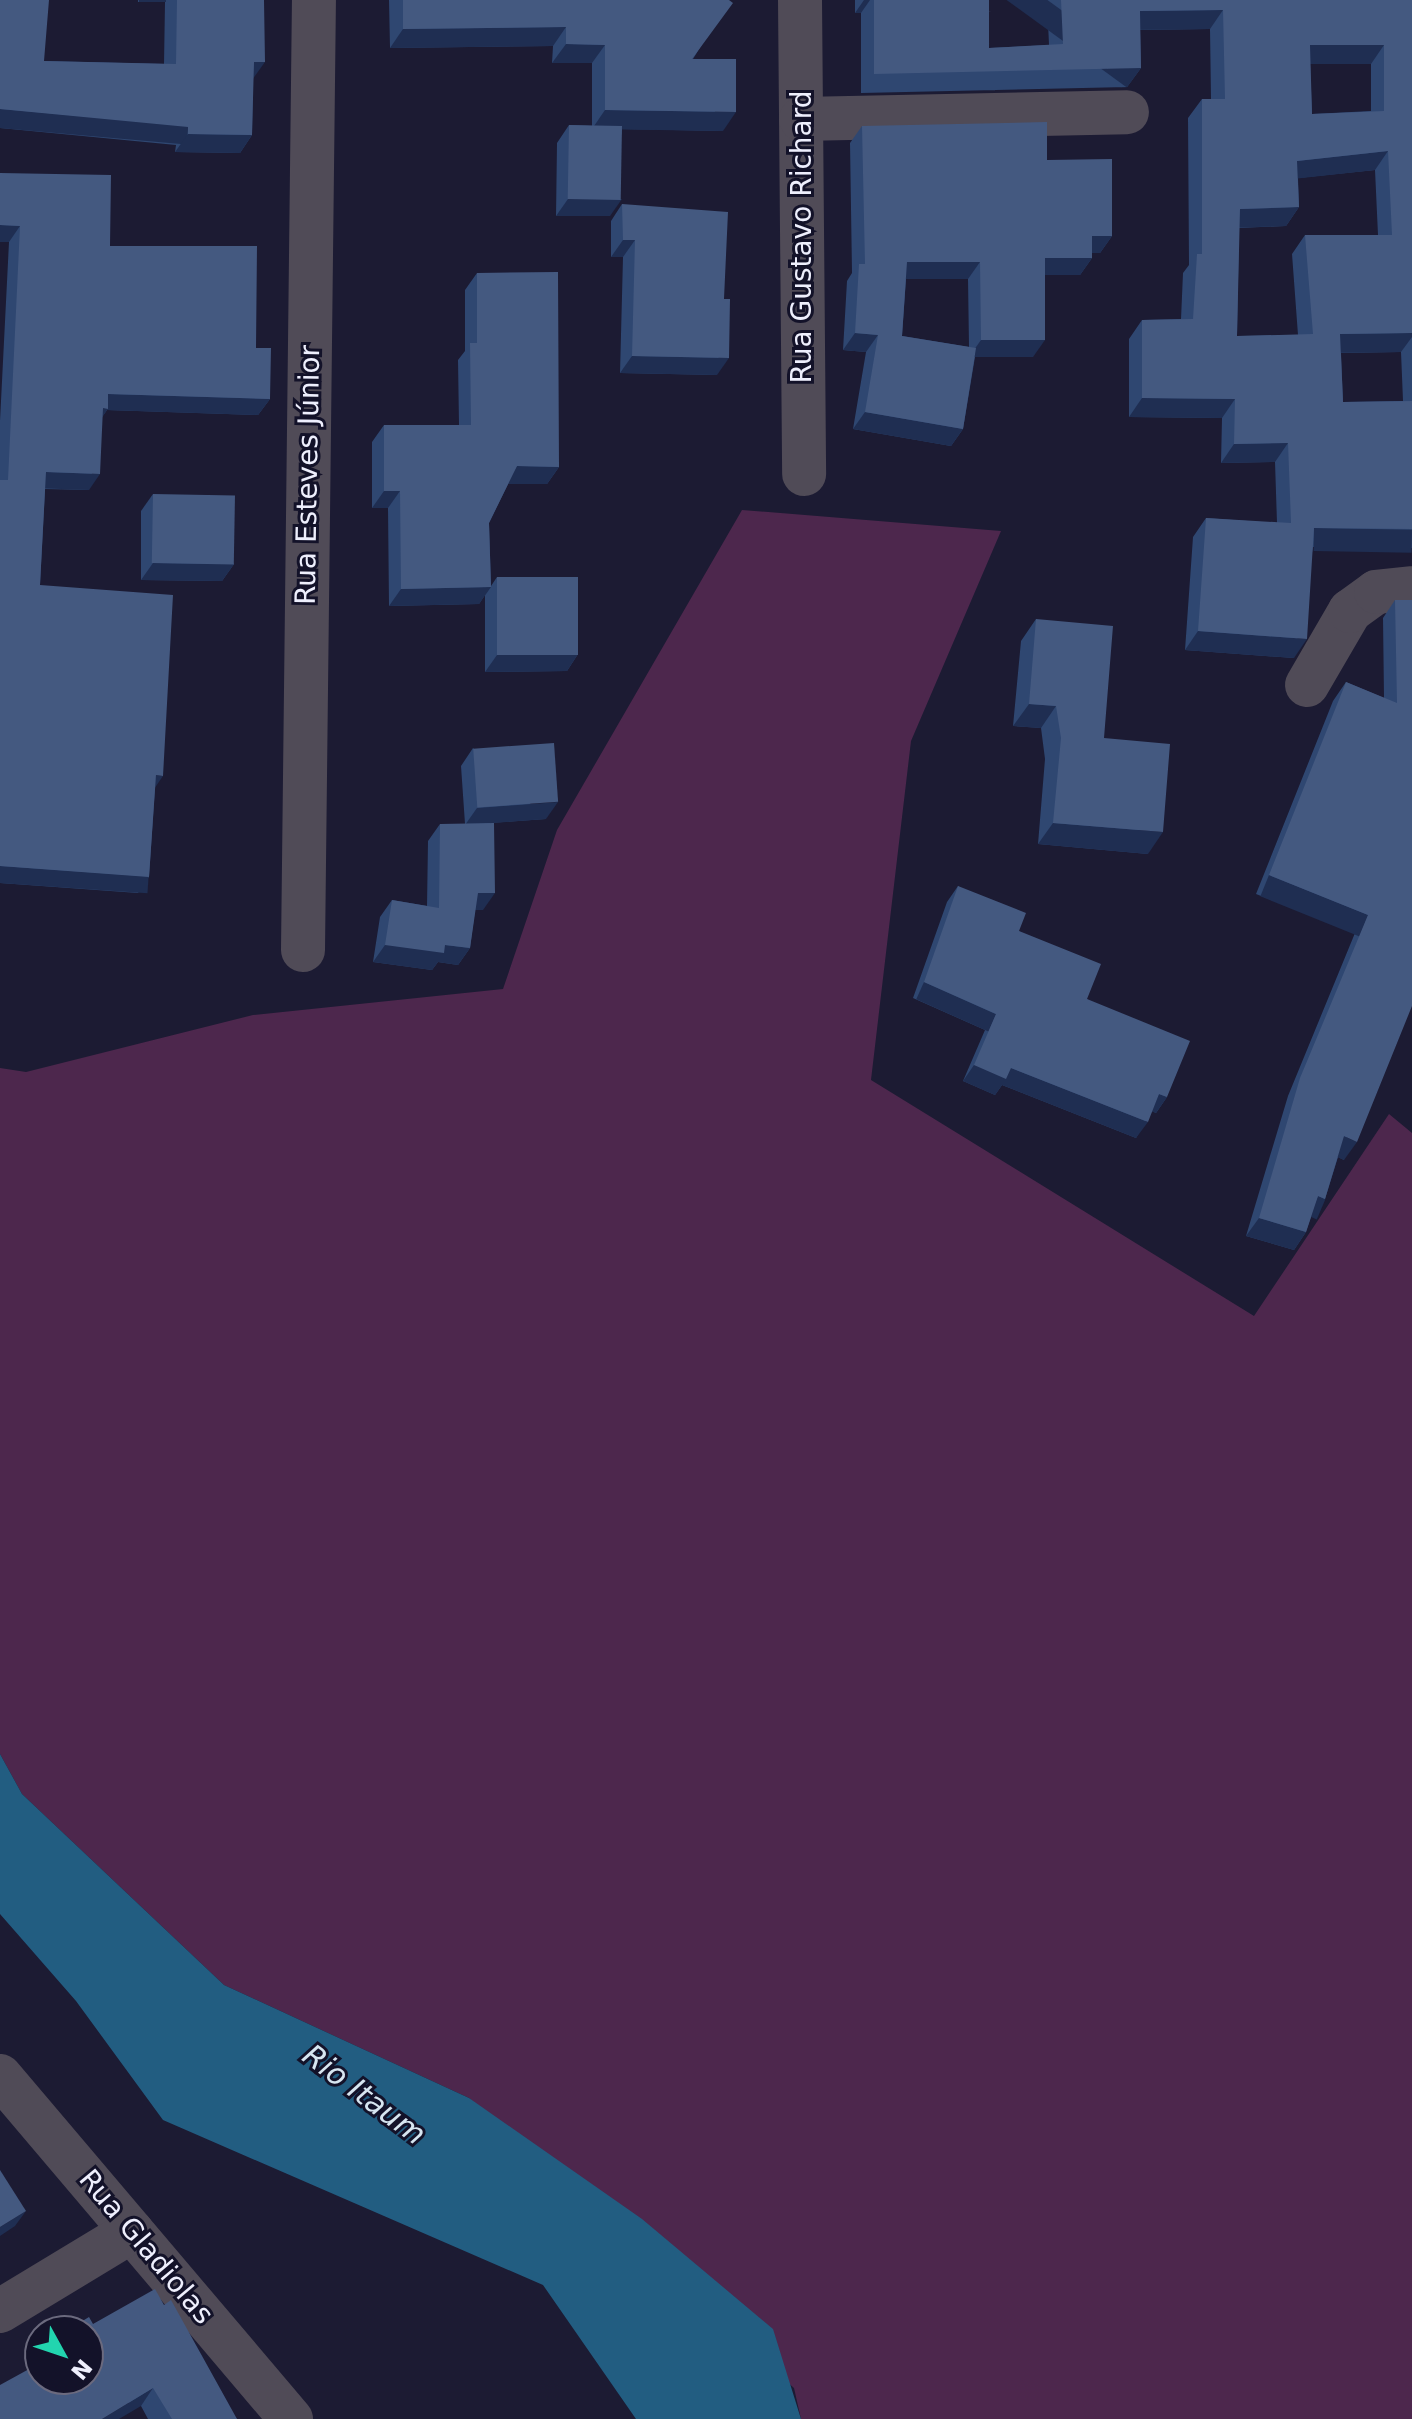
<!DOCTYPE html>
<html>
<head>
<meta charset="utf-8">
<style>
	body { margin:0 }
	#map { position:relative; width:1412px; height:2419px; overflow:hidden; background:#1c1b33; font-family:"DejaVu Sans",sans-serif }
	div>[style] { position:absolute }
	[style*='--x'] { left:calc(var(--x)*1px); top:calc(var(--y)*1px); width:calc(var(--w)*1px); rotate:calc(var(--a)*1deg) }
	.green>* { inset:0; background:#4d274d }
	.water>* { inset:0; background:#225d81 }
	.minor>* { height:44px; margin:-22px; padding:0 22px; transform-origin:22px; border-radius:22px; background:#504b57 }
	.wall>* { inset:0; background:#2f4771 }
	.shaded-wall>* { inset:0; background:#1f2e52; transform-origin:0 0 }
	.building>* { inset:0; background:#445980; transform-origin:0 0 }
	span { translate:-50% -50%; white-space:nowrap; text-align:center; line-height:1.15; -webkit-text-stroke:6px #131229; paint-order:stroke }
	.street-label { font-size:28px; color:#eeeffd }
	.water-label { font-size:30px; color:#d7e6f1; font-style:italic }
	.north { position:absolute; left:24px; top:2315px; width:80px; height:80px; box-sizing:border-box; background:#131229; border:2px solid #6b6a7e; border-radius:50%; rotate:130deg; font-size:22px; font-weight:700; line-height:32px; text-align:center; color:#eeeffd }
	.north::after { content:''; display:block; margin:auto; width:28px; height:36px; background:#22d5af; clip-path:polygon(50% 0,100% 100%,50% 72%,0 100%) }
</style>
</head>
<body>
<div id="map">
	<div class="green">
		<i style="clip-path:polygon(742px 510px,1001px 531px,911px 741px,871px 1080px,1254px 1316px,1389px 1114px,1412px 1133px,1412px 2419px,801px 2419px,794px 2388px,469px 2098px,224px 1985px,22px 1794px,0 1754px,0 1068px,26px 1072px,253px 1015px,503px 989px,557px 830px)"></i>
	</div>
	<div class="water">
		<i style="clip-path:polygon(0 1754px,22px 1794px,224px 1985px,469px 2098px,642px 2219px,773px 2329px,801px 2419px,636px 2419px,543px 2285px,163px 2120px,76px 2001px,0 1914px)"></i>
	</div>
	<div class="minor">
		<i style="--x:800;--y:0;--w:474;--a:89.5"></i>
		<i style="--x:801;--y:119;--w:326;--a:-1.2"></i>
		<i style="--x:1307;--y:685;--w:86;--a:-59.8"></i>
		<i style="--x:1350;--y:611;--w:32;--a:-36"></i>
		<i style="--x:1376;--y:592;--w:36;--a:-6"></i>
		<i style="--x:303;--y:950;--w:950;--a:-89.34"></i>
		<i style="--x:0;--y:2076;--w:450;--a:49.7"></i>
		<i style="--x:0;--y:2311;--w:154;--a:-31.2"></i>
	</div>
	<div class="wall">
		<i style="clip-path:polygon(0 0,44px 61px,164px 64px,165px 2px,138px 2px,138px 0,264px 0,253px 79px,252px 135px,240px 153px,175px 152px,176px 145px,0 128px)"></i>
		<i style="clip-path:polygon(389px 0,729px 0,693px 59px,723px 131px,622px 129px,610px 216px,556px 216px,557px 143px,569px 125px,592px 126px,592px 63px,552px 63px,553px 46px,390px 48px)"></i>
		<i style="clip-path:polygon(evenodd,855px 0,989px 0,989px 48px,1049px 45px,1047px 0,1412px 0,1412px 548px,1313px 547px,1294px 658px,1185px 650px,1193px 537px,1206px 518px,1277px 523px,1275px 462px,1221px 463px,1222px 418px,1129px 417px,1129px 339px,1142px 320px,1181px 319px,1183px 273px,1189px 265px,1188px 118px,1202px 99px,1211px 99px,1210px 29px,1140px 30px,1141px 68px,1127px 87px,861px 93px,861px 13px,855px 13px,855px 0,1310px 64px,1371px 64px,1371px 111px,1312px 114px,1310px 64px,855px 0,1375px 170px,1378px 235px,1305px 235px,1292px 254px,1298px 335px,1237px 336px,1239px 228px,1286px 226px,1299px 207px,1298px 178px,1375px 170px,855px 0,1401px 352px,1403px 401px,1343px 402px,1341px 353px,1401px 352px)"></i>
		<i style="clip-path:polygon(evenodd,862px 126px,1047px 160px,1112px 236px,1100px 253px,1092px 253px,1092px 258px,1080px 275px,1045px 275px,1033px 357px,975px 357px,963px 429px,951px 446px,853px 429px,866px 352px,843px 350px,847px 281px,852px 273px,850px 143px,862px 126px,906px 279px,968px 279px,969px 347px,902px 336px,906px 279px)"></i>
		<i style="clip-path:polygon(0 173px,110px 246px,256px 348px,270px 399px,258px 415px,107px 410px,102px 417px,89px 490px,45px 489px,40px 585px,155px 787px,149px 877px,138px 893px,0 883px,0 421px,9px 242px,0 242px)"></i>
		<i style="clip-path:polygon(622px 204px,724px 299px,717px 375px,620px 373px,623px 257px,611px 257px,611px 221px)"></i>
		<i style="clip-path:polygon(477px 273px,559px 467px,547px 484px,508px 484px,489px 523px,491px 586px,497px 577px,578px 654px,567px 671px,485px 672px,485px 595px,479px 604px,389px 606px,388px 508px,372px 508px,372px 442px,384px 425px,459px 425px,458px 360px,465px 351px,465px 290px)"></i>
		<i style="clip-path:polygon(153px 494px,234px 564px,222px 581px,141px 580px,141px 511px)"></i>
		<i style="clip-path:polygon(1395px 600px,1412px 600px,1344px 1160px,1338px 1157px,1325px 1199px,1311px 1217px,1306px 1232px,1294px 1250px,1246px 1236px,1288px 1096px,1355px 933px,1256px 894px,1333px 701px,1346px 682px,1384px 698px,1383px 618px)"></i>
		<i style="clip-path:polygon(1036px 619px,1104px 738px,1148px 854px,1038px 844px,1045px 759px,1041px 728px,1013px 726px,1021px 641px)"></i>
		<i style="clip-path:polygon(473px 748px,546px 819px,490px 823px,483px 910px,475px 910px,470px 948px,458px 965px,438px 962px,432px 970px,373px 962px,380px 917px,392px 900px,427px 906px,428px 841px,440px 824px,465px 824px,461px 766px)"></i>
		<i style="clip-path:polygon(958px 886px,1019px 931px,1087px 999px,1167px 1097px,1156px 1113px,1152px 1111px,1136px 1138px,1002px 1085px,995px 1095px,963px 1081px,985px 1030px,913px 998px,947px 902px)"></i>
		<i style="clip-path:polygon(93px 2324px,237px 2419px,148px 2419px,141px 2406px,40px 2379px)"></i>
	</div>
	<div class="shaded-wall">
		<i style="left:139px;top:0;width:27px;height:2px"></i>
		<i style="clip-path:polygon(864px 0,870px 0,861px 13px,855px 13px)"></i>
		<i style="clip-path:polygon(1223px 10px,1210px 29px,1127px 30px,1140px 11px)"></i>
		<i style="clip-path:polygon(566px 27px,553px 46px,390px 48px,403px 29px)"></i>
		<i style="clip-path:polygon(566px 44px,605px 45px,592px 63px,552px 63px)"></i>
		<i style="clip-path:polygon(1310px 45px,1384px 45px,1371px 64px,1296px 64px)"></i>
		<i style="clip-path:polygon(254px 62px,265px 62px,252px 80px)"></i>
		<i style="left:1141px;top:68px;width:24px;height:267px;rotate:126deg"></i>
		<i style="left:0;top:109px;width:189px;height:19px;rotate:5deg"></i>
		<i style="clip-path:polygon(605px 110px,736px 112px,723px 131px,592px 129px)"></i>
		<i style="clip-path:polygon(188px 134px,252px 135px,240px 153px,175px 152px)"></i>
		<i style="clip-path:polygon(1388px 151px,1375px 170px,1284px 180px,1297px 161px)"></i>
		<i style="clip-path:polygon(568px 199px,622px 199px,610px 216px,556px 216px)"></i>
		<i style="clip-path:polygon(1299px 207px,1286px 226px,1227px 228px,1240px 209px)"></i>
		<i style="clip-path:polygon(0 225px,20px 226px,9px 242px,0 242px)"></i>
		<i style="clip-path:polygon(1092px 236px,1112px 236px,1100px 253px,1080px 253px)"></i>
		<i style="clip-path:polygon(623px 240px,635px 240px,623px 257px,611px 257px)"></i>
		<i style="clip-path:polygon(1045px 258px,1092px 258px,1080px 275px,1033px 275px)"></i>
		<i style="clip-path:polygon(907px 262px,980px 262px,968px 279px,895px 279px)"></i>
		<i style="clip-path:polygon(855px 333px,878px 335px,866px 352px,843px 350px)"></i>
		<i style="clip-path:polygon(1412px 333px,1412px 337px,1401px 352px,1326px 353px,1340px 334px)"></i>
		<i style="clip-path:polygon(981px 340px,1045px 340px,1033px 357px,969px 357px)"></i>
		<i style="clip-path:polygon(632px 356px,729px 358px,717px 375px,620px 373px)"></i>
		<i style="clip-path:polygon(108px 394px,270px 399px,258px 415px,107px 410px,97px 425px)"></i>
		<i style="clip-path:polygon(1142px 398px,1235px 399px,1222px 418px,1129px 417px)"></i>
		<i style="clip-path:polygon(865px 412px,963px 429px,951px 446px,853px 429px)"></i>
		<i style="clip-path:polygon(1288px 443px,1275px 462px,1221px 463px,1234px 444px)"></i>
		<i style="clip-path:polygon(517px 466px,559px 467px,547px 484px,505px 484px)"></i>
		<i style="clip-path:polygon(46px 472px,100px 474px,89px 490px,34px 488px)"></i>
		<i style="clip-path:polygon(384px 491px,400px 491px,388px 508px,372px 508px)"></i>
		<i style="left:1314px;top:528px;width:98px;height:23px;rotate:1deg"></i>
		<i style="clip-path:polygon(153px 563px,234px 564px,222px 581px,141px 580px)"></i>
		<i style="clip-path:polygon(491px 587px,479px 604px,389px 606px,401px 589px)"></i>
		<i style="clip-path:polygon(1198px 631px,1307px 639px,1294px 658px,1185px 650px)"></i>
		<i style="clip-path:polygon(578px 654px,567px 671px,485px 672px,497px 655px)"></i>
		<i style="clip-path:polygon(1029px 704px,1056px 706px,1041px 728px,1013px 726px)"></i>
		<i style="clip-path:polygon(156px 775px,163px 776px,152px 792px)"></i>
		<i style="clip-path:polygon(558px 802px,546px 819px,465px 825px,477px 808px)"></i>
		<i style="clip-path:polygon(1053px 823px,1163px 832px,1148px 854px,1038px 844px)"></i>
		<i style="left:0;top:866px;width:149px;height:17px;rotate:4deg"></i>
		<i style="left:1269px;top:875px;width:107px;height:23px;rotate:22deg"></i>
		<i style="clip-path:polygon(478px 893px,495px 893px,483px 910px,466px 910px)"></i>
		<i style="clip-path:polygon(385px 945px,445px 945px,470px 948px,458px 965px,438px 962px,432px 970px,373px 962px)"></i>
		<i style="left:924px;top:982px;width:79px;height:19px;rotate:24deg"></i>
		<i style="clip-path:polygon(974px 1065px,1011px 1068px,1148px 1122px,1136px 1138px,1002px 1085px,995px 1095px,963px 1081px)"></i>
		<i style="clip-path:polygon(1159px 1094px,1167px 1097px,1156px 1113px,1148px 1110px)"></i>
		<i style="clip-path:polygon(1344px 1136px,1357px 1142px,1344px 1160px,1331px 1154px)"></i>
		<i style="left:1318px;top:1196px;width:8px;height:22px;rotate:23deg"></i>
		<i style="clip-path:polygon(1259px 1218px,1306px 1232px,1294px 1250px,1246px 1236px)"></i>
		<i style="clip-path:polygon(26px 2211px,15px 2226px,0 2236px,0 2227px)"></i>
		<i style="clip-path:polygon(153px 2388px,141px 2406px,119px 2419px,102px 2419px)"></i>
	</div>
	<div class="building">
		<i style="clip-path:polygon(0 0,49px 0,44px 61px,176px 64px,177px 0,264px 0,265px 62px,254px 62px,252px 135px,188px 134px,188px 127px,0 109px)"></i>
		<i style="clip-path:polygon(403px 0,729px 0,733px 3px,692px 59px,736px 59px,736px 112px,605px 110px,605px 45px,566px 44px,566px 27px,403px 29px)"></i>
		<i style="clip-path:polygon(evenodd,874px 0,989px 0,989px 48px,1063px 44px,1061px 0,1412px 0,1412px 333px,1340px 334px,1343px 402px,1412px 401px,1412px 529px,1314px 528px,1307px 639px,1198px 631px,1206px 518px,1291px 523px,1288px 443px,1234px 444px,1235px 399px,1142px 398px,1142px 320px,1193px 319px,1197px 254px,1202px 254px,1202px 99px,1225px 99px,1223px 10px,1140px 11px,1141px 68px,874px 74px,874px 0,1310px 45px,1384px 45px,1384px 111px,1312px 114px,1310px 45px,874px 0,1388px 151px,1392px 235px,1305px 235px,1313px 334px,1237px 336px,1240px 209px,1299px 207px,1297px 161px,1388px 151px)"></i>
		<i style="clip-path:polygon(1047px 122px,1047px 160px,1112px 159px,1112px 236px,1092px 236px,1092px 258px,1045px 258px,1045px 340px,981px 340px,980px 262px,907px 262px,902px 336px,976px 348px,963px 429px,865px 412px,878px 335px,855px 333px,859px 264px,865px 264px,862px 126px)"></i>
		<i style="left:569px;top:125px;width:53px;height:74px;rotate:1deg"></i>
		<i style="clip-path:polygon(0 173px,111px 175px,110px 246px,257px 246px,256px 348px,271px 348px,270px 399px,108px 394px,108px 409px,103px 408px,100px 474px,46px 472px,40px 585px,173px 595px,163px 776px,156px 775px,149px 877px,0 866px,0 480px,8px 480px,20px 226px,0 225px)"></i>
		<i style="clip-path:polygon(622px 204px,728px 212px,724px 299px,730px 299px,729px 358px,632px 356px,635px 240px,623px 240px)"></i>
		<i style="clip-path:polygon(558px 272px,559px 467px,517px 466px,489px 523px,491px 587px,401px 589px,400px 491px,384px 491px,384px 425px,471px 425px,470px 343px,477px 343px,477px 273px)"></i>
		<i style="left:153px;top:494px;width:82px;height:69px;rotate:1deg"></i>
		<i style="left:497px;top:577px;width:81px;height:78px"></i>
		<i style="clip-path:polygon(1395px 600px,1412px 600px,1412px 1006px,1357px 1142px,1344px 1136px,1325px 1199px,1318px 1196px,1306px 1232px,1259px 1218px,1300px 1078px,1368px 915px,1269px 875px,1346px 682px,1397px 703px)"></i>
		<i style="clip-path:polygon(1036px 619px,1113px 626px,1104px 738px,1170px 744px,1163px 832px,1053px 823px,1061px 738px,1056px 706px,1029px 704px)"></i>
		<i style="left:554px;top:743px;width:59px;height:81px;rotate:86deg"></i>
		<i style="clip-path:polygon(494px 823px,495px 893px,478px 893px,470px 948px,445px 945px,444px 953px,385px 945px,392px 900px,439px 908px,440px 824px)"></i>
		<i style="clip-path:polygon(958px 886px,1026px 913px,1019px 931px,1101px 964px,1087px 999px,1190px 1041px,1167px 1097px,1159px 1094px,1148px 1122px,1011px 1068px,1006px 1079px,974px 1065px,996px 1014px,924px 982px)"></i>
		<i style="clip-path:polygon(0 2170px,26px 2211px,0 2227px)"></i>
		<i style="clip-path:polygon(155px 2289px,164px 2305px,171px 2300px,237px 2419px,172px 2419px,153px 2388px,102px 2419px,0 2419px,0 2385px,40px 2363px,40px 2379px,88px 2379px,88px 2331px,66px 2331px,89px 2317px,93px 2324px)"></i>
	</div>
	<div class="street-label">
		<span style="left:802px;top:237px;rotate:-90deg">Rua Gustavo Richard</span>
		<span style="left:308px;top:475px;rotate:-89deg">Rua Esteves Júnior</span>
		<span style="left:146px;top:2247px;rotate:50deg">Rua Gladiolas</span>
	</div>
	<div class="water-label">
		<span style="left:364px;top:2095px;rotate:37deg">Rio Itaum</span>
	</div>
	<div class="north">N</div>
</div>
</body>
</html>
